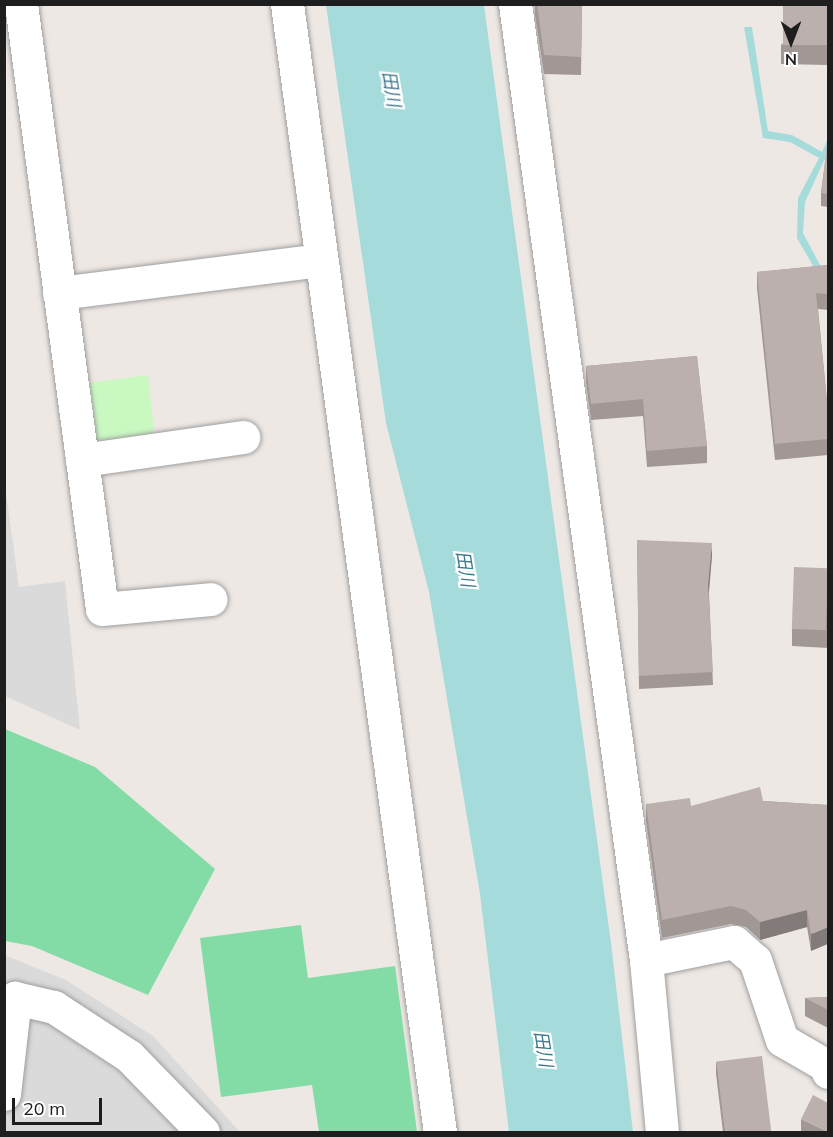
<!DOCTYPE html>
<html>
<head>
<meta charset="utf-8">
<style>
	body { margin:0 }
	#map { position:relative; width:833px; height:1137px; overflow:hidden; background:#eee8e4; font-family:Mulish,"Noto Sans JP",sans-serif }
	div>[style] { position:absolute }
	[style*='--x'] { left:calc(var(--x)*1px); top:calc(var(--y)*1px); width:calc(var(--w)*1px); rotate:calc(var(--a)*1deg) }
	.park>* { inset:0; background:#c9f8c1 }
	.pitch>* { inset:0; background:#83dca5 }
	.parking>* { inset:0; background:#dadada }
	.water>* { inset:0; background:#a5dbdb }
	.roads { filter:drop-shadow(0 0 2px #9f9f9f) drop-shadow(0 0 2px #9f9f9f) }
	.minor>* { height:33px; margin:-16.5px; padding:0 16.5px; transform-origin:16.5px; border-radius:16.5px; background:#fff }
	.wall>* { inset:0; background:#a19795 }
	.shaded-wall>* { inset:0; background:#837b79 }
	.building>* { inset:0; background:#bbb0ad; transform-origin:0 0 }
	span { translate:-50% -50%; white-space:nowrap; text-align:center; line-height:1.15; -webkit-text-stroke:4.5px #fff; paint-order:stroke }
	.water-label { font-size:18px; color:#40788c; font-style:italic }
	.frame { position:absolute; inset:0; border:6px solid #1e1e1e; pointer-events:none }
	.north { position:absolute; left:761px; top:12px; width:60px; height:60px; -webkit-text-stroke:4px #fff; paint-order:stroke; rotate:180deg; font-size:16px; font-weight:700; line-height:24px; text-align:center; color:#1e1e1e }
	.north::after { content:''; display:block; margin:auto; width:21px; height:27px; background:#1e1e1e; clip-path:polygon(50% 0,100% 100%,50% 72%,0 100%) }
	.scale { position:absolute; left:12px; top:1098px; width:90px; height:27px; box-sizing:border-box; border:3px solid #1e1e1e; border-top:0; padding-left:8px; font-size:18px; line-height:21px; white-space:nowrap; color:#1e1e1e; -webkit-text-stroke:4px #fff; paint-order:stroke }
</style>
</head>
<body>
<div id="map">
	<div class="park">
		<i style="clip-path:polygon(148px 375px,155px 440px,102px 447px,94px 440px,86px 383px)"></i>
	</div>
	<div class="pitch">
		<i style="clip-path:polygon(5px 729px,95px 767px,215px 869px,148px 995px,32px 946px,5px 941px)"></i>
		<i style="clip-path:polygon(301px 925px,308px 978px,395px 966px,417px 1132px,319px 1132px,312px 1085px,221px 1097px,200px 938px)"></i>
	</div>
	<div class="parking">
		<i style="clip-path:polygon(5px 485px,19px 587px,65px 581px,80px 730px,5px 696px)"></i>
		<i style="clip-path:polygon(4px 955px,66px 980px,153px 1036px,240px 1132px,5px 1132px)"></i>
	</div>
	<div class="water">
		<i style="clip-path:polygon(326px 5px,484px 5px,611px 943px,633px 1132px,509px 1132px,480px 894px,429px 592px,386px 423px)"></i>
		<i style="clip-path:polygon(744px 27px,752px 27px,768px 131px,792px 135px,822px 152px,828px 138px,828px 152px,805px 202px,803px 233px,828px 280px,827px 290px,797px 238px,798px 198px,819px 158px,790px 142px,763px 138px)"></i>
	</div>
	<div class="roads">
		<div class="minor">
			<i style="--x:21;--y:4;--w:610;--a:82.37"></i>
			<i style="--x:102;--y:609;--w:109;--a:-5.2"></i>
			<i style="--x:287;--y:4;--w:1138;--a:82.28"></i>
			<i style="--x:515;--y:4;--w:965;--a:82.2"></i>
			<i style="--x:646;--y:960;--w:173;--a:84.7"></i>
			<i style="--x:59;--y:293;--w:264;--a:-7.2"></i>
			<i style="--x:82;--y:460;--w:163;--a:-8.1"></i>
			<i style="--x:646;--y:960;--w:90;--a:-11.6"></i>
			<i style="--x:734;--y:942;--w:28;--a:41"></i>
			<i style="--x:755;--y:960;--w:84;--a:71.4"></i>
			<i style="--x:782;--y:1040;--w:52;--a:30"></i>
			<i style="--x:827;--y:1066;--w:6;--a:81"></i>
			<i style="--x:4;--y:1094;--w:97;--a:-83.5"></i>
			<i style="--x:15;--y:998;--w:40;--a:13"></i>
			<i style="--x:54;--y:1007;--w:90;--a:33.2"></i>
			<i style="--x:129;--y:1056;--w:106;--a:45.8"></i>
		</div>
	</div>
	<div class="wall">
		<i style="clip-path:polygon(535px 4px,582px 4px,581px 75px,544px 74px,535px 15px)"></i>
		<i style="clip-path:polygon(828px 4px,828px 65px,781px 64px,781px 45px)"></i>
		<i style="clip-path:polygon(828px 139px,828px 207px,821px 206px,821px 193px)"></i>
		<i style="clip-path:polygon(828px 265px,828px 310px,818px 309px,828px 411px,828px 455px,775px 460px,757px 288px,757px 272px)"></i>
		<i style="clip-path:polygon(697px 356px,707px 446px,707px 463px,647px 467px,643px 416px,591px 420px,586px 382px,586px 366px)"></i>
		<i style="clip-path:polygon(637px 540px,712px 555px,709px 593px,713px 685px,639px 689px)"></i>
		<i style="clip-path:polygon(828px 568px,828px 648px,792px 646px,792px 629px)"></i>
		<i style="clip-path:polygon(763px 801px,828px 805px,811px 951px,807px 927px,760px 940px,746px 927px,731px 924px,662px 938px,646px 821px,646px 804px,691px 806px)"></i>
		<i style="clip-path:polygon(828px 997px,828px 1028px,805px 1016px,805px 998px)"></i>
		<i style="clip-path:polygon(716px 1062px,771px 1132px,723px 1132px,716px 1074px)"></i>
		<i style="clip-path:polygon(801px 1119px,828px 1132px,801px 1132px)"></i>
	</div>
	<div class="shaded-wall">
		<i style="clip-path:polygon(712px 543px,712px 555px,708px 598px,708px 585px)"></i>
		<i style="clip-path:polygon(807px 910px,807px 927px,760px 940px,760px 922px)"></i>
		<i style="clip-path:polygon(828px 927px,828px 944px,811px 951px,811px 934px)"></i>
	</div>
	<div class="building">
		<i style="clip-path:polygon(537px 4px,582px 4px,581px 57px,544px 55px)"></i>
		<i style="left:783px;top:4px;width:45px;height:41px"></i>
		<i style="clip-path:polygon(828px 139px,828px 194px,821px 193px)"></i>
		<i style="clip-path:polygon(828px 265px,828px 294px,816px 293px,828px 411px,828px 439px,775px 444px,757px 272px)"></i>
		<i style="clip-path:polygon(697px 356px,707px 446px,647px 451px,643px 399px,591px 404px,586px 366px)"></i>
		<i style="clip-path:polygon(637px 540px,712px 543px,708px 585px,713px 672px,639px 676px)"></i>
		<i style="left:794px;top:567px;width:34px;height:62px;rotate:2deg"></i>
		<i style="clip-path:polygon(760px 787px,763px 801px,828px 805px,828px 927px,811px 934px,807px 910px,760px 922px,746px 910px,731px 906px,662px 920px,646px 804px,690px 798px,691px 806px)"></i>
		<i style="clip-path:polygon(828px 997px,828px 1010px,805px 998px)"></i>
		<i style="left:762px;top:1056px;width:77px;height:46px;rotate:83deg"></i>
		<i style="clip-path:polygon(813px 1095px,828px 1103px,828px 1132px,801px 1119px)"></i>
	</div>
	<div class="water-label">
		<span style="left:391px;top:89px;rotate:81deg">田川</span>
		<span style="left:465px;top:569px;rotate:81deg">田川</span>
		<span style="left:543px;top:1049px;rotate:81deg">田川</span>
	</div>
	<div class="frame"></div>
	<div class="north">N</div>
	<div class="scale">20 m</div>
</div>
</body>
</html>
